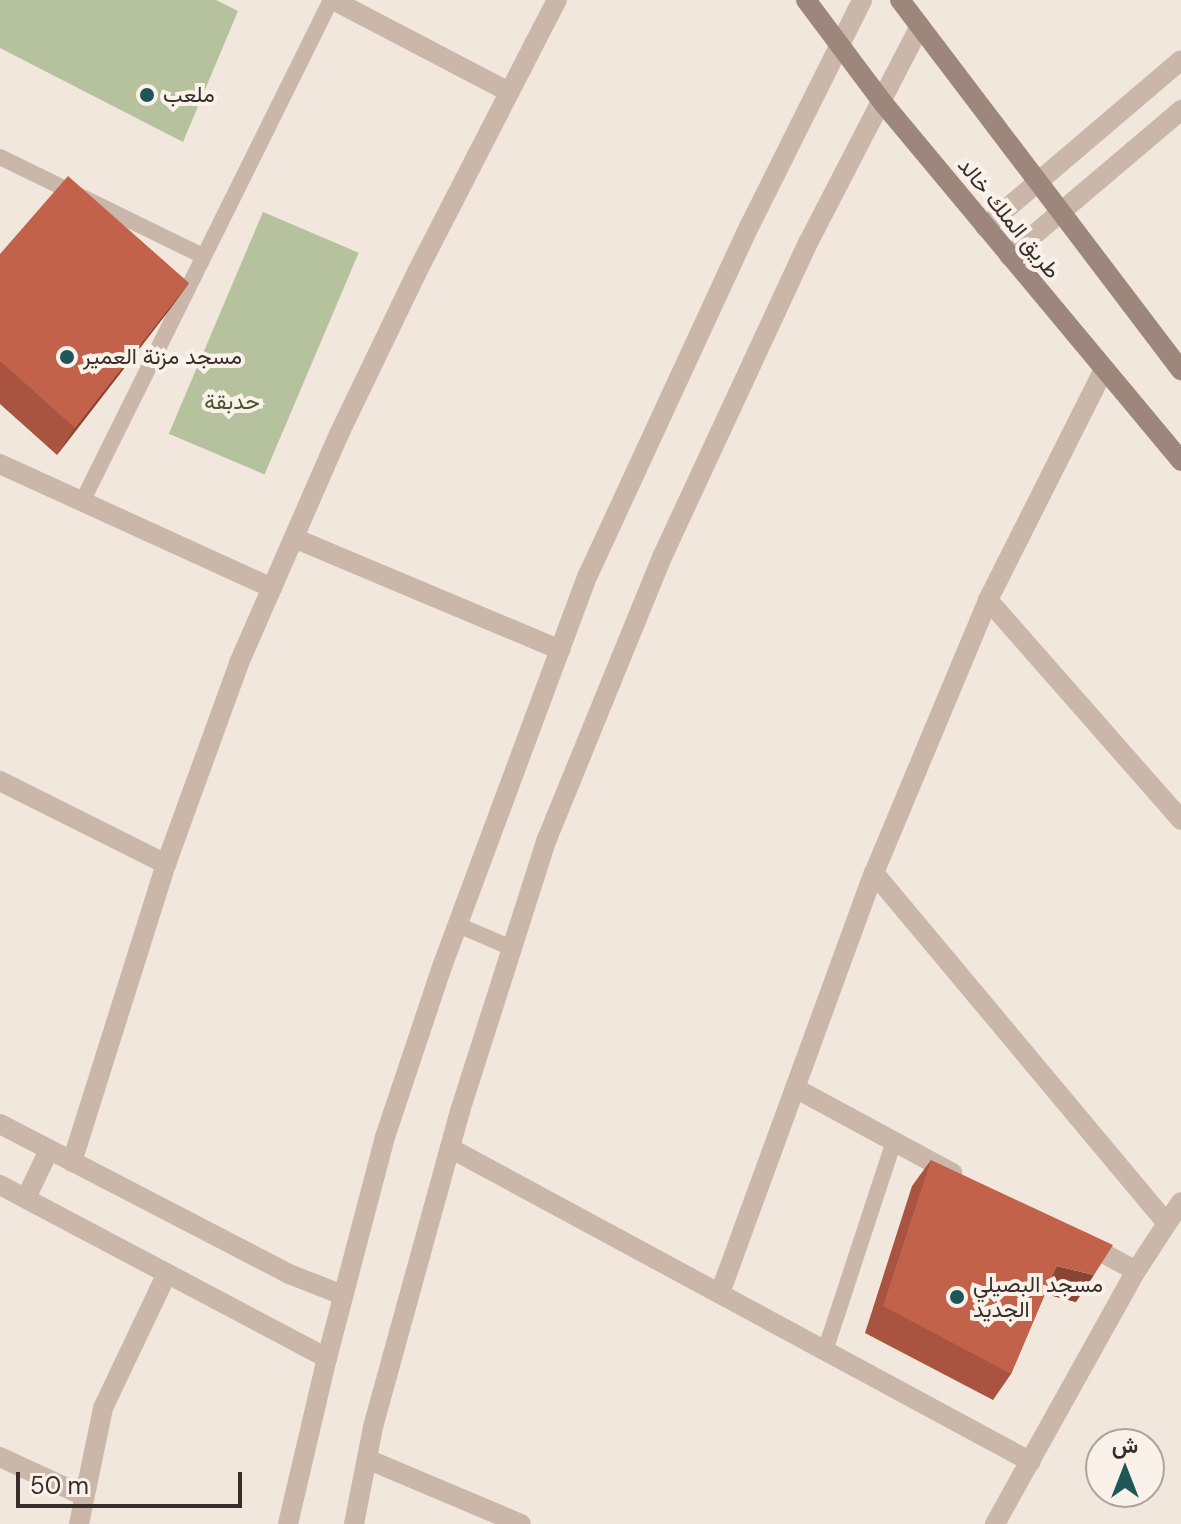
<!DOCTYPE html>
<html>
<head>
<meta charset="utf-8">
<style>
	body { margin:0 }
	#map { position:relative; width:1181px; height:1524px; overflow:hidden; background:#f2e7dd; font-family:"DM Sans",Vazirmatn,sans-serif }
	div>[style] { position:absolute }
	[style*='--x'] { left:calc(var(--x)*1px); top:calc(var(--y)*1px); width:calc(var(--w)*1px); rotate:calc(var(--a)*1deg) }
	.green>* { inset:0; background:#b6c19d; transform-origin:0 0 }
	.service>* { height:16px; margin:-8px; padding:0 8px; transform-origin:8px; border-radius:8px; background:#cab7a9 }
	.minor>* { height:20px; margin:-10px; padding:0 10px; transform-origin:10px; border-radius:10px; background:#cab7a9 }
	.tertiary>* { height:20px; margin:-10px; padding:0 10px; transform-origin:10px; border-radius:10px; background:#cab7a9 }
	.secondary>* { height:20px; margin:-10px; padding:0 10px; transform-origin:10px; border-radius:10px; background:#9d867b }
	.wall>* { inset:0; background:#a85440 }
	.shaded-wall>* { inset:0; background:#884534 }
	.building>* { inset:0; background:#c3624a }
	.dots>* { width:22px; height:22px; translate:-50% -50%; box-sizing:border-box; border:4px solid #f9f1ea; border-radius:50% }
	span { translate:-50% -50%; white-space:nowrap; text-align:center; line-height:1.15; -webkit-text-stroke:8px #f9f1ea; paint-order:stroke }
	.poi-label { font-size:22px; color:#372d29 }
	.left { translate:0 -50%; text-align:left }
	.street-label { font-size:22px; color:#372d29 }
	.park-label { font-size:22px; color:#48552d }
	.north { position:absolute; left:1085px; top:1428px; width:80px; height:80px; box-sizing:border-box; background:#f9f1ea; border:2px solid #aba39d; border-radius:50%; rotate:0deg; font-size:22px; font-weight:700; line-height:32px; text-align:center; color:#372d29 }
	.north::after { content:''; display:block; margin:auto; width:28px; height:36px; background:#1f5758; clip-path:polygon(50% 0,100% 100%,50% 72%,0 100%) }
	.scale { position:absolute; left:16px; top:1472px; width:226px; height:36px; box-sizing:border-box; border:4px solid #372d29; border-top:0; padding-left:10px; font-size:24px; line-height:28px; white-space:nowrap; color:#372d29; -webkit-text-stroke:6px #f9f1ea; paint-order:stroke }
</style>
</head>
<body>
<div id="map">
	<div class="green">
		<i style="clip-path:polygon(0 0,216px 0,238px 11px,183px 142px,0 48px)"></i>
		<i style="left:263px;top:212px;width:104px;height:241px;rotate:23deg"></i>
	</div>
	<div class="service">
		<i style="--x:0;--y:157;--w:226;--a:26"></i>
		<i style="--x:82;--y:502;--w:560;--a:-63.62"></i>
		<i style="--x:458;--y:925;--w:59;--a:23.1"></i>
		<i style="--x:825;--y:1351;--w:221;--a:-71.8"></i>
	</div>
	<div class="minor">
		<i style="--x:333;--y:0;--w:199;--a:27.6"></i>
		<i style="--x:0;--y:464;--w:299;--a:24.5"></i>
		<i style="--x:294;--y:538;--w:289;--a:22.8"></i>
		<i style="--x:988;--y:600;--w:293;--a:48.7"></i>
		<i style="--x:0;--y:781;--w:186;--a:26.6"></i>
		<i style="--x:874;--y:873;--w:456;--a:50.1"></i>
		<i style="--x:795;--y:1088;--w:179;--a:28.4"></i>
		<i style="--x:0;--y:1124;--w:326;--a:27.4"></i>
		<i style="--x:289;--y:1274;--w:58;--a:21.3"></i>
		<i style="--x:450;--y:1148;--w:660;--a:28.39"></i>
		<i style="--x:72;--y:1162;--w:312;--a:-72.5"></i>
		<i style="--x:166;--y:864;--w:214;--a:-70"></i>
		<i style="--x:239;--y:663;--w:252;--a:-66.4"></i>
		<i style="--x:340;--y:432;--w:178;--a:-64.3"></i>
		<i style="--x:417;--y:272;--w:306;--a:-62.8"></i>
		<i style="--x:0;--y:1185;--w:370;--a:27.9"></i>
		<i style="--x:26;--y:1198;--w:53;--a:-64.4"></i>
		<i style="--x:1083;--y:1242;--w:60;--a:28.7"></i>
		<i style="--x:720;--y:1293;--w:447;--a:-69.9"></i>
		<i style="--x:874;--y:873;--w:296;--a:-67.3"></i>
		<i style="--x:988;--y:600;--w:256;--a:-63.3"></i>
		<i style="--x:0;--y:1457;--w:93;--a:24.9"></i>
		<i style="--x:367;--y:1459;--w:167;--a:22.9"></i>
		<i style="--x:79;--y:1524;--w:118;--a:-78.3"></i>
		<i style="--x:103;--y:1408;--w:149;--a:-64.6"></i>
		<i style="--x:288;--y:1524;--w:171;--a:-76.8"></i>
		<i style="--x:327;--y:1358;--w:228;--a:-75.3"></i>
		<i style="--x:385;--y:1137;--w:182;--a:-71.5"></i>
		<i style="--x:443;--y:964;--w:415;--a:-69.6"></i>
		<i style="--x:588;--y:575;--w:383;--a:-65.2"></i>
		<i style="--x:749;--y:227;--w:254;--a:-63.5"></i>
		<i style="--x:354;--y:1524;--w:99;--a:-78.9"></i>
		<i style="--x:373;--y:1427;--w:328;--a:-74.6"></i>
		<i style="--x:460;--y:1111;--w:286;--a:-72.3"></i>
		<i style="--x:547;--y:839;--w:307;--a:-67.8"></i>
		<i style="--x:663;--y:555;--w:344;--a:-65.1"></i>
		<i style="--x:808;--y:243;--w:244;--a:-62.7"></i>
		<i style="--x:995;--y:1524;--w:290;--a:-60.9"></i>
		<i style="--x:1136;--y:1271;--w:82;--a:-56.9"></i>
	</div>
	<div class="tertiary">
		<i style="--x:985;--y:227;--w:257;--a:-40.4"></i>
		<i style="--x:1009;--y:256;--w:226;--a:-40.3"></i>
	</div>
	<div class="secondary">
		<i style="--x:806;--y:0;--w:129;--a:53.2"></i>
		<i style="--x:883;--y:103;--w:466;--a:50.2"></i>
		<i style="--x:900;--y:0;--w:465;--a:52.8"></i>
	</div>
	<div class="wall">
		<i style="clip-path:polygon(0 254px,189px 283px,170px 309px,57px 455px,0 404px)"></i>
		<i style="clip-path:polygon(931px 1160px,1076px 1302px,1045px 1294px,1011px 1374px,993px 1400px,865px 1333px,912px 1186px)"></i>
	</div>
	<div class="shaded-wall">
		<i style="clip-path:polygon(189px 283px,170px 309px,57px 455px,75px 428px)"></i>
		<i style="clip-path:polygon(1057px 1266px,1094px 1275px,1076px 1302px,1039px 1292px)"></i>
	</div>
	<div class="building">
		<i style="clip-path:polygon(68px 176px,189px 283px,75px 428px,0 361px,0 254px)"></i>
		<i style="clip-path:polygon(931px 1160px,1113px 1245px,1094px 1275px,1057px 1266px,1011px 1374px,883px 1306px)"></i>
	</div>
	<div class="dots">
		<i style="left:147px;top:95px;background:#1f5758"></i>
		<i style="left:67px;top:357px;background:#1f5758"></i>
		<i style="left:957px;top:1297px;background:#1f5758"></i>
	</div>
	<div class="poi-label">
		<span class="left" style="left:163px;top:95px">ملعب</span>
		<span class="left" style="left:83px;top:357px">مسجد مزنة العمير</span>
		<span class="left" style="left:973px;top:1297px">مسجد البصيلي<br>الجديد</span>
	</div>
	<div class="street-label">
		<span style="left:1009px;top:218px;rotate:51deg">طريق الملك خالد</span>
	</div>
	<div class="park-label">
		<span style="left:232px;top:402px">حدبقة</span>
	</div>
	<div class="north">ش</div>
	<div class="scale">50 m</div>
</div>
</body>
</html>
